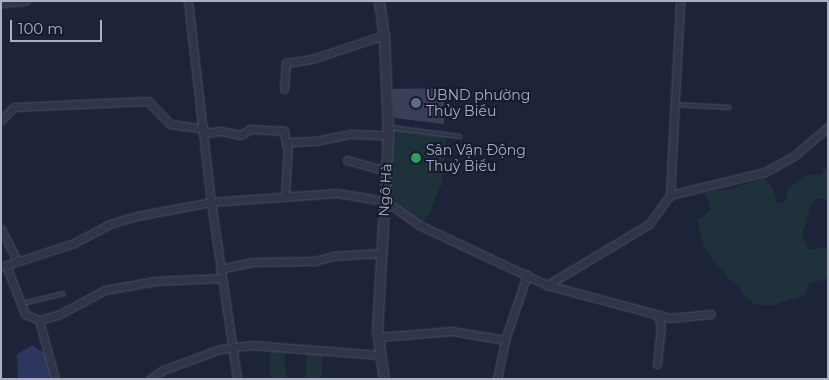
<!DOCTYPE html>
<html>
<head>
<meta charset="utf-8">
<style>
	body { margin:0 }
	#map { position:relative; width:829px; height:380px; overflow:hidden; background:#1d2339; font-family:Montserrat,sans-serif }
	div>[style] { position:absolute }
	[style*='--x'] { left:calc(var(--x)*1px); top:calc(var(--y)*1px); width:calc(var(--w)*1px); rotate:calc(var(--a)*1deg) }
	.green>* { inset:0; background:#1f313a; transform-origin:0 0 }
	.water>* { inset:0; background:#2c355d }
	.building>* { inset:0; background:#393e59 }
	.roads { filter:drop-shadow(0 0 1px #4c5064) drop-shadow(0 0 1px #4c5064) }
	.service>* { height:3px; margin:-1.5px; padding:0 1.5px; transform-origin:1.5px; border-radius:1.5px; background:#313549 }
	.minor>* { height:7px; margin:-3.5px; padding:0 3.5px; transform-origin:3.5px; border-radius:3.5px; background:#313549 }
	.tertiary>* { height:9px; margin:-4.5px; padding:0 4.5px; transform-origin:4.5px; border-radius:4.5px; background:#313549 }
	.dots>* { width:14px; height:14px; translate:-50% -50%; box-sizing:border-box; border:2px solid #171b2d; border-radius:50% }
	span { translate:-50% -50%; white-space:nowrap; text-align:center; line-height:1.15; -webkit-text-stroke:4px #171b2d; paint-order:stroke }
	.poi-label { font-size:14px; color:#abafc6 }
	.left { translate:0 -50%; text-align:left }
	.street-label { font-size:14px; color:#abafc6 }
	.frame { position:absolute; inset:0; border:2px solid #abafc6; pointer-events:none }
	.scale { position:absolute; left:10px; top:20px; width:92px; height:22px; box-sizing:border-box; border:2px solid #abafc6; border-top:0; padding-left:6px; font-size:15px; line-height:18px; white-space:nowrap; color:#abafc6; -webkit-text-stroke:4px #171b2d; paint-order:stroke }
</style>
</head>
<body>
<div id="map">
	<div class="green">
		<i style="clip-path:polygon(388px 127px,447px 134px,442px 182px,430px 213px,419px 225px,385px 201px)"></i>
		<i style="clip-path:polygon(824px 169px,828px 170px,828px 200px,817px 199px,810px 207px,802px 235px,808px 249px,828px 248px,828px 279px,809px 283px,805px 295px,774px 305px,756px 305px,742px 294px,740px 286px,728px 278px,705px 250px,697px 220px,711px 210px,705px 192px,731px 189px,764px 178px,773px 189px,777px 203px,785px 202px,788px 189px,806px 175px,821px 175px)"></i>
		<i style="clip-path:polygon(270px 349px,284px 349px,287px 379px,270px 379px)"></i>
		<i style="left:307px;top:353px;width:16px;height:26px;rotate:4deg"></i>
	</div>
	<div class="water">
		<i style="clip-path:polygon(32px 345px,46px 354px,53px 379px,18px 379px,17px 354px)"></i>
	</div>
	<div class="building">
		<i style="clip-path:polygon(444px 88px,444px 124px,394px 118px,392px 89px)"></i>
	</div>
	<div class="roads">
		<div class="service">
			<i style="--x:675;--y:104;--w:54;--a:3.2"></i>
			<i style="--x:389;--y:127;--w:71;--a:7.3"></i>
			<i style="--x:22;--y:303;--w:42;--a:-13.7"></i>
		</div>
		<div class="minor">
			<i style="--x:188;--y:1;--w:202;--a:83.5"></i>
			<i style="--x:211;--y:202;--w:179;--a:81.6"></i>
			<i style="--x:1;--y:3;--w:25;--a:-5"></i>
			<i style="--x:284;--y:89;--w:26;--a:-86"></i>
			<i style="--x:286;--y:63;--w:26;--a:-9"></i>
			<i style="--x:312;--y:59;--w:76;--a:-18.4"></i>
			<i style="--x:1;--y:120;--w:18;--a:-45"></i>
			<i style="--x:14;--y:107;--w:134;--a:-2.6"></i>
			<i style="--x:148;--y:101;--w:32;--a:46"></i>
			<i style="--x:170;--y:124;--w:34;--a:8"></i>
			<i style="--x:204;--y:133;--w:16;--a:-7"></i>
			<i style="--x:220;--y:131;--w:21;--a:11"></i>
			<i style="--x:241;--y:135;--w:11;--a:-34"></i>
			<i style="--x:250;--y:129;--w:34;--a:3"></i>
			<i style="--x:284;--y:131;--w:14;--a:82"></i>
			<i style="--x:347;--y:160;--w:41;--a:15.4"></i>
			<i style="--x:670;--y:195;--w:98;--a:-13.6"></i>
			<i style="--x:765;--y:172;--w:33;--a:-29"></i>
			<i style="--x:794;--y:156;--w:45;--a:-40.5"></i>
			<i style="--x:285;--y:197;--w:55;--a:-86.9"></i>
			<i style="--x:288;--y:142;--w:27;--a:-2"></i>
			<i style="--x:315;--y:141;--w:36;--a:-11"></i>
			<i style="--x:350;--y:134;--w:38;--a:2"></i>
			<i style="--x:1;--y:229;--w:35;--a:63"></i>
			<i style="--x:6;--y:265;--w:53;--a:68.8"></i>
			<i style="--x:25;--y:314;--w:15;--a:23"></i>
			<i style="--x:39;--y:320;--w:20;--a:-15"></i>
			<i style="--x:58;--y:315;--w:53;--a:-28"></i>
			<i style="--x:105;--y:290;--w:51;--a:-10.2"></i>
			<i style="--x:155;--y:281;--w:67;--a:-2.6"></i>
			<i style="--x:1;--y:267;--w:77;--a:-18.2"></i>
			<i style="--x:74;--y:243;--w:41;--a:-27.8"></i>
			<i style="--x:110;--y:224;--w:28;--a:-17"></i>
			<i style="--x:137;--y:216;--w:75;--a:-10.7"></i>
			<i style="--x:211;--y:202;--w:126;--a:-4.1"></i>
			<i style="--x:337;--y:193;--w:49;--a:9.5"></i>
			<i style="--x:385;--y:201;--w:42;--a:35.2"></i>
			<i style="--x:419;--y:225;--w:141;--a:25.1"></i>
			<i style="--x:547;--y:285;--w:119;--a:-30.9"></i>
			<i style="--x:649;--y:224;--w:36;--a:-54"></i>
			<i style="--x:670;--y:195;--w:194;--a:-87"></i>
			<i style="--x:220;--y:269;--w:34;--a:-12"></i>
			<i style="--x:253;--y:262;--w:62;--a:-0.9"></i>
			<i style="--x:315;--y:261;--w:18;--a:-16"></i>
			<i style="--x:332;--y:256;--w:49;--a:-3.5"></i>
			<i style="--x:547;--y:285;--w:127;--a:15"></i>
			<i style="--x:670;--y:318;--w:41;--a:-5.6"></i>
			<i style="--x:39;--y:320;--w:61;--a:74.8"></i>
			<i style="--x:378;--y:337;--w:74;--a:-4.6"></i>
			<i style="--x:452;--y:331;--w:54;--a:9.6"></i>
			<i style="--x:657;--y:364;--w:36;--a:-84"></i>
			<i style="--x:661;--y:328;--w:14;--a:-102"></i>
			<i style="--x:150;--y:379;--w:16;--a:-35"></i>
			<i style="--x:163;--y:370;--w:61;--a:-20.2"></i>
			<i style="--x:220;--y:349;--w:31;--a:-7"></i>
			<i style="--x:251;--y:345;--w:129;--a:4.4"></i>
			<i style="--x:497;--y:379;--w:40;--a:-78"></i>
			<i style="--x:505;--y:340;--w:69;--a:-71.3"></i>
		</div>
		<div class="tertiary">
			<i style="--x:379;--y:1;--w:34;--a:82"></i>
			<i style="--x:384;--y:35;--w:100;--a:87.7"></i>
			<i style="--x:388;--y:135;--w:195;--a:93.2"></i>
			<i style="--x:377;--y:330;--w:49;--a:81.9"></i>
		</div>
	</div>
	<div class="dots">
		<i style="left:416px;top:103px;background:#5c6f8a"></i>
		<i style="left:416px;top:158px;background:#2e9e5b"></i>
	</div>
	<div class="poi-label">
		<span class="left" style="left:426px;top:103px">UBND phường<br>Thủy Biều</span>
		<span class="left" style="left:426px;top:158px">Sân Vận Động<br>Thuỷ Biều</span>
	</div>
	<div class="street-label">
		<span style="left:385px;top:190px;rotate:-87deg">Ngô Hà</span>
	</div>
	<div class="frame"></div>
	<div class="scale">100 m</div>
</div>
</body>
</html>
